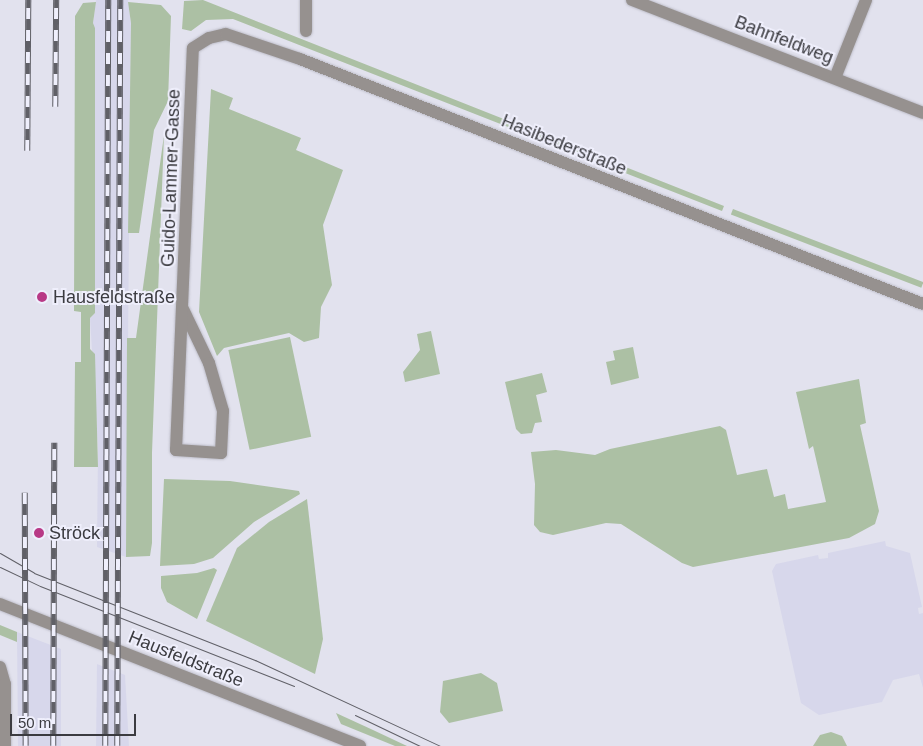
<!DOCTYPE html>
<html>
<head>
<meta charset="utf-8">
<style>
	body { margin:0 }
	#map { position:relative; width:923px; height:746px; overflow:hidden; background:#e2e2ee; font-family:Helvetica,sans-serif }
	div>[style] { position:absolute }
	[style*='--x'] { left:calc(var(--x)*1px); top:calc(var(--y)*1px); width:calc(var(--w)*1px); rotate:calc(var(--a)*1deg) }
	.built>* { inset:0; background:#d7d7eb }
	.green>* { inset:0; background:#acc0a4; transform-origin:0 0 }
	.roads { filter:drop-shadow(0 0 1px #bdbdc8) drop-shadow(0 0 1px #bdbdc8) }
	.minor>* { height:12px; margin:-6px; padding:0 6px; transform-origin:6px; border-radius:6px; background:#96918f }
	.tram>* { height:1px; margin:-0.5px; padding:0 0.5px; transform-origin:0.5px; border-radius:0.5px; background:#606067 }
	.rail>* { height:5.5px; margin-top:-2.75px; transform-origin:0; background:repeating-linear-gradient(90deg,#efeffc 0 11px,#606067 0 22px); box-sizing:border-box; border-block:1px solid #606067 }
	.dots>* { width:14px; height:14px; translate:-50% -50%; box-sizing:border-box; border:2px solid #efeffc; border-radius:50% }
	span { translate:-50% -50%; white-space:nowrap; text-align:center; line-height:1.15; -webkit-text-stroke:4px #efeffc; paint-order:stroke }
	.street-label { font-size:18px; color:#3b3b40 }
	.poi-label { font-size:18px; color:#3b3b40 }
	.left { translate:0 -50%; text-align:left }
	.scale { position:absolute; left:10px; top:714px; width:126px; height:22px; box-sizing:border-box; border:2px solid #3b3b40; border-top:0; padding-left:6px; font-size:15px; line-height:18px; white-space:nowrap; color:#3b3b40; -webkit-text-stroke:4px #efeffc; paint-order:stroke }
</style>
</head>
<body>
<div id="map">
	<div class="built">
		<i style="clip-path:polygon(96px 0,128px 0,131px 23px,126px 557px,97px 547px,98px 447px,90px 318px,95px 313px,95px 28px,93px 23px)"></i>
		<i style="clip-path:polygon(885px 541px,886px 546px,910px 553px,922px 607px,918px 608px,919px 614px,923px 613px,923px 688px,919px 674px,893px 680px,882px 702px,819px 715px,801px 703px,772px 571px,776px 564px,818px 555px,819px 559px,828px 558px,828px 553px)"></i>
		<i style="clip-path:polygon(17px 632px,61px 649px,61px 746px,18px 746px)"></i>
		<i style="clip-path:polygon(97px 664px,125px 675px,129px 746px,96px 746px)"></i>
	</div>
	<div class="green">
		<i style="clip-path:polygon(203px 0,724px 206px,722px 211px,233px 19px,206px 20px,191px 31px,182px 29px,184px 1px)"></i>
		<i style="clip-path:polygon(96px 2px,93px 23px,95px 28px,95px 313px,90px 318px,90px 349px,95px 354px,98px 467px,74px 467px,75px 362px,81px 362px,81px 312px,74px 311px,75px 16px,83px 3px)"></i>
		<i style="clip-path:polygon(128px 2px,161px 5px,171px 16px,168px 101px,154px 130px,139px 233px,128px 233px,131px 23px)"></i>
		<i style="clip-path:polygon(211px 89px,233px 98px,229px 109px,301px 138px,296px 150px,343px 170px,323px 225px,332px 285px,321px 307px,319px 338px,304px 342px,289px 333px,224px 348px,217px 356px,199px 312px)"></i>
		<i style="clip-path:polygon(164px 135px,152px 453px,152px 543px,150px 556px,126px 557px,127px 338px,136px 338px)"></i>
		<i style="left:733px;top:209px;width:204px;height:6px;rotate:21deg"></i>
		<i style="clip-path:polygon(431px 331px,440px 374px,405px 382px,403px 372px,420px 350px,417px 334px)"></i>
		<i style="left:290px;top:337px;width:102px;height:63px;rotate:78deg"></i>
		<i style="clip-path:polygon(633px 347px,639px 378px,611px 385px,606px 362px,615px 360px,613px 351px)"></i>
		<i style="clip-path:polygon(542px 373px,547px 392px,536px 395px,542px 422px,535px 423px,532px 433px,521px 434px,516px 429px,505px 382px)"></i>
		<i style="clip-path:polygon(859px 379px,866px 423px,860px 425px,879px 511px,875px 524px,849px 538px,693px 567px,682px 563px,621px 524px,606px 523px,553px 535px,540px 532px,534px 525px,535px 484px,531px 452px,556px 450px,595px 455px,610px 449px,720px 426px,726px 430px,737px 475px,767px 469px,774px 497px,785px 494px,788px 509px,826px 502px,813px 446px,809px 449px,796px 392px)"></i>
		<i style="clip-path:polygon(164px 479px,230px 481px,299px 491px,300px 494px,254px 522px,213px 558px,194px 564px,160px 566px)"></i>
		<i style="clip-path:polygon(307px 499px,323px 639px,315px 674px,206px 621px,237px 548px,269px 522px)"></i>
		<i style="clip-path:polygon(214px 568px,217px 570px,197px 619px,167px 602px,161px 588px,161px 576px,197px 573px)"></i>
		<i style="clip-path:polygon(0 625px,17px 632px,17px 642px,0 635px)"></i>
		<i style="clip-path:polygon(481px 673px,497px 683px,503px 711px,449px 723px,440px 712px,443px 681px)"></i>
		<i style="clip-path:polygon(336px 713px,373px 730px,407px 746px,395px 746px,341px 724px)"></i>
		<i style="clip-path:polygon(831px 732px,842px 736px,847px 746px,813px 746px,820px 735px)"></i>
	</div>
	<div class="roads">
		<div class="minor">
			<i style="--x:632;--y:0;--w:312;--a:21.2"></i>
			<i style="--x:306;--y:31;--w:31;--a:-90"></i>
			<i style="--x:835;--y:78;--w:84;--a:-68.3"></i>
			<i style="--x:183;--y:309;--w:60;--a:64.3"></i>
			<i style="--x:209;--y:363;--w:50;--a:73.7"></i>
			<i style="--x:223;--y:411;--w:42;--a:92.7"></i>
			<i style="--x:221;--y:453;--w:45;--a:-176.2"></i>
			<i style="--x:176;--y:450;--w:402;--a:-87.6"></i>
			<i style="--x:193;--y:48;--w:19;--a:-32"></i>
			<i style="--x:209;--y:38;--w:17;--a:-13"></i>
			<i style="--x:226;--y:34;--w:78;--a:18.7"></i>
			<i style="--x:300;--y:59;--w:669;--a:21.47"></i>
			<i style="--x:0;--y:604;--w:387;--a:21.5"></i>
			<i style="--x:0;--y:667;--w:18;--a:74"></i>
			<i style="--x:5;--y:684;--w:62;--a:90"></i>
		</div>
	</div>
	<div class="tram">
		<i style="--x:0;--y:553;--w:39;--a:30"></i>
		<i style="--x:34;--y:573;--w:238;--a:21.5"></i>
		<i style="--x:255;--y:660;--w:204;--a:24.9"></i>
		<i style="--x:0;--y:567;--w:44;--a:25.4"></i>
		<i style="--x:40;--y:586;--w:273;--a:21.5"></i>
		<i style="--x:355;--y:715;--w:72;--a:25.5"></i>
	</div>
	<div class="rail">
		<i style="--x:55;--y:107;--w:107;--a:-89.5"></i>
		<i style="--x:27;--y:151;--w:151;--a:-89.6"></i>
		<i style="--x:25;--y:493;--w:253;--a:89.8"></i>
		<i style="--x:53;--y:746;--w:303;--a:-89.8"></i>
		<i style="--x:105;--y:746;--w:746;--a:-89.77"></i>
		<i style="--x:117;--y:746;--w:746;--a:-89.77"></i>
	</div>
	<div class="dots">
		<i style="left:42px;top:297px;background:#b83986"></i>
		<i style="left:39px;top:533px;background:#b83986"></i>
	</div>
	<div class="street-label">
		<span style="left:784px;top:40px;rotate:21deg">Bahnfeldweg</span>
		<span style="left:564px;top:145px;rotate:22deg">Hasibederstraße</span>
		<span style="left:171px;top:178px;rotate:-88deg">Guido-Lammer-Gasse</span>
		<span style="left:186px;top:659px;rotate:22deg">Hausfeldstraße</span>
	</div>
	<div class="poi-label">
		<span class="left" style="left:53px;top:297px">Hausfeldstraße</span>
		<span class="left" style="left:49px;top:533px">Ströck</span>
	</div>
	<div class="scale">50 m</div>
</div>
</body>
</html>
